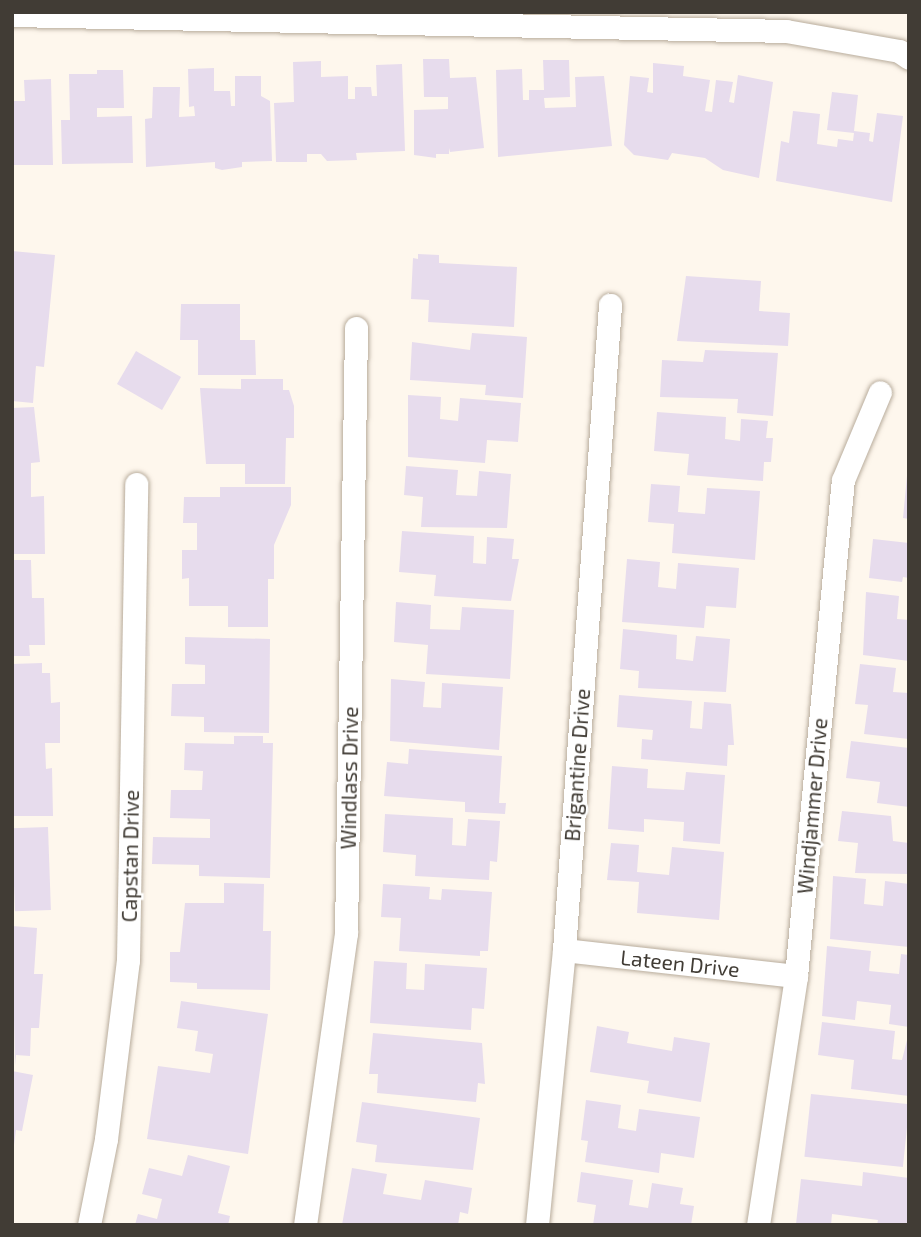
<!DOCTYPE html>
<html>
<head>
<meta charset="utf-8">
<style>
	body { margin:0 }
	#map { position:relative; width:921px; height:1237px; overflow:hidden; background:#fef7ed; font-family:"Exo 2",sans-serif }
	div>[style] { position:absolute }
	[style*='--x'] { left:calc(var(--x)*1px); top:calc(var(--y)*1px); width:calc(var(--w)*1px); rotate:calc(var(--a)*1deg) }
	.building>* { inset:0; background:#e7dced; transform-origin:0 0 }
	.roads { filter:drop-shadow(0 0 2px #b8ac9c) drop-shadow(0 0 2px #b8ac9c) }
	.minor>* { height:23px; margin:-11.5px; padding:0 11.5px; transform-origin:11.5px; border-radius:11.5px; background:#fff }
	span { translate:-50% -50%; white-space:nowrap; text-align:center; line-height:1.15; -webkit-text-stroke:5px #fff; paint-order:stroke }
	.street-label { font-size:21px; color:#413c35 }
	.frame { position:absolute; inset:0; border:14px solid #413c35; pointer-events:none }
</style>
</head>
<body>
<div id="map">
	<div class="building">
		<i style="clip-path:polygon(423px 59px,449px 59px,450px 78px,476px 77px,484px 148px,450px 152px,449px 148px,449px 154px,436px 154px,436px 158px,414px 155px,414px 110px,448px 109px,448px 97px,424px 97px)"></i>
		<i style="clip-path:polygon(543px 60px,569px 60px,570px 97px,544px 98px,545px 108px,576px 107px,575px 77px,604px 76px,612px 146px,498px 157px,496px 70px,522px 69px,523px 100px,529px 100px,529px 90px,544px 90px)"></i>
		<i style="clip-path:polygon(321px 61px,321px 77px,348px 76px,348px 99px,355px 99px,355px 87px,371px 87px,372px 96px,377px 96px,376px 65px,402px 64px,405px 151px,356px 153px,357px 160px,327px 161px,321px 154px,307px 154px,307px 162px,276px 162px,274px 103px,294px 102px,293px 62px)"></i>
		<i style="clip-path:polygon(653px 63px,684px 66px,683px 76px,710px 80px,705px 111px,712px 112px,716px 80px,733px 82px,729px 102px,734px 103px,738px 75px,773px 82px,759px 178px,723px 170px,705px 158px,672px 153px,668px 160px,634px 155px,624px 145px,630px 76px,649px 78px,647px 92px,653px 93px)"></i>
		<i style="clip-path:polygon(214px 68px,214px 91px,230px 91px,231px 106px,235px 106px,235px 76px,261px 76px,261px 96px,270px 101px,272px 161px,242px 162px,242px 167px,222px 170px,215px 168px,215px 162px,146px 167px,145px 119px,152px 118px,153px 87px,180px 87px,179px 117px,195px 116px,194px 106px,189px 107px,188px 69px)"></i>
		<i style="clip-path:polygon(97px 70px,123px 70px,124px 108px,97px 108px,97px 117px,132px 116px,133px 163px,62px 164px,61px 120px,70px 120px,69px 74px,97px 74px)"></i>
		<i style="clip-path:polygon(51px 79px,53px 165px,12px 165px,12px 101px,25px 101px,24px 80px)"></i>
		<i style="clip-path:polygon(832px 92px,858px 95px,854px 131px,870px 133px,869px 141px,873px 142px,877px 113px,903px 116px,892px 202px,776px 181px,781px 141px,789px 143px,793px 111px,820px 114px,817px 144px,837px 147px,838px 139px,853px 141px,854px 133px,827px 130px)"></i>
		<i style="clip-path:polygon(12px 251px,55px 255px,44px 367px,36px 366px,33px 403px,12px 401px)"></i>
		<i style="clip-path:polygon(418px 254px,439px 255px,439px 263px,517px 267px,514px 327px,428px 322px,429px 300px,411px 299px,413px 258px,418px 259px)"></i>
		<i style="clip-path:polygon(686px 276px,761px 281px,759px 311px,790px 313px,788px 346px,677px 341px)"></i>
		<i style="clip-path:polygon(181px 304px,240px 304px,240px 340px,255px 340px,256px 375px,198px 375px,198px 340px,180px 340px)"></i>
		<i style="clip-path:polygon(472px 333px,527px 337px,523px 398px,485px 395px,486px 385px,410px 380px,412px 342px,470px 350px)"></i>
		<i style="clip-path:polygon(705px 350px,778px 353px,773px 416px,737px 413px,738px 399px,660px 397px,662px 360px,703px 362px)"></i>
		<i style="left:136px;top:351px;width:52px;height:38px;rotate:30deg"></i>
		<i style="clip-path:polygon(241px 379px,283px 379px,283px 390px,289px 390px,294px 406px,294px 438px,286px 438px,285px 484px,245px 484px,245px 464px,206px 464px,200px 388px,241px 389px)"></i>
		<i style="clip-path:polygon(408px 395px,441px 397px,440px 419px,458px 421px,460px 398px,521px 403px,518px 442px,487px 440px,485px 463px,408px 457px)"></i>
		<i style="clip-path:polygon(34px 407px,40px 462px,31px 463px,31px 497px,44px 496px,45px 554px,12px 554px,12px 408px)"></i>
		<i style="clip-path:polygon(657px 412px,726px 417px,725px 439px,740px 441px,741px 419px,768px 421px,766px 438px,773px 438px,771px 462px,764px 462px,763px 481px,687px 475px,689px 454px,654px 451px)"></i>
		<i style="clip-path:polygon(406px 466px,458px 470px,456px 495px,477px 496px,479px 471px,511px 474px,507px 528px,421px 527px,423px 497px,404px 495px)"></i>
		<i style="clip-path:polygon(907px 476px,909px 476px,909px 519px,903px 518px)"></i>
		<i style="clip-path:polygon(651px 484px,680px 486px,678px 512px,705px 514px,707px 488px,760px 491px,755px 560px,672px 553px,674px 524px,648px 522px)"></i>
		<i style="clip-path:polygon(220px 487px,291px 487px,291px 505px,274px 545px,274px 579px,268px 579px,268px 627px,228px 627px,228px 606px,189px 606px,189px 578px,182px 579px,182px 550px,197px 550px,197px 523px,183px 523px,184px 497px,220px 497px)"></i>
		<i style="clip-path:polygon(402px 531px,474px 536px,473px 563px,486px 564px,487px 537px,514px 539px,512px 559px,519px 559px,511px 601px,434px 596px,436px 575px,399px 572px)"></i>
		<i style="clip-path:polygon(873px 539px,909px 543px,909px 578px,903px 577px,902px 582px,869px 578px)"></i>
		<i style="clip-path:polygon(627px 559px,660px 562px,658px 587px,676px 589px,678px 563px,739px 568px,736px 608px,706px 606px,704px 628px,622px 622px)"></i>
		<i style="clip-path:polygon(12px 560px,31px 560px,32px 598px,44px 598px,45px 645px,29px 645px,30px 656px,12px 656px)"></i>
		<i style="clip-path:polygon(866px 592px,899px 596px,897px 619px,909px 620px,909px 661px,863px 655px)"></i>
		<i style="clip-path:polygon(396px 602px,431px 605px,430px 629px,460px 630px,462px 607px,514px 610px,510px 679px,426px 674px,428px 645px,394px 642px)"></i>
		<i style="clip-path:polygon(623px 629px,677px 635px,676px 659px,693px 661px,696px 636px,730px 639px,726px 692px,638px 688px,639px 671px,620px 669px)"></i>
		<i style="clip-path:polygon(185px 637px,270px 639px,269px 733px,204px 732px,204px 717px,171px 716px,172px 684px,205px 684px,205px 665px,185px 664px)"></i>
		<i style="clip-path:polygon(42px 663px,42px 673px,50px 673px,51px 703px,60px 702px,60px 743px,45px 743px,46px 769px,52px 768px,53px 816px,12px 816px,12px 664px)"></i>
		<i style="clip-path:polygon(860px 664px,896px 668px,893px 692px,909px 693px,909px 739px,864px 734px,868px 705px,855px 704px)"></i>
		<i style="clip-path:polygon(391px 679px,425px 682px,423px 707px,441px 708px,442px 683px,503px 687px,499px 750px,390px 741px)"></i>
		<i style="clip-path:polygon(619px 695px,692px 701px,690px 728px,702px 729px,704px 702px,731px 704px,734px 745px,728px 745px,727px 766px,641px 759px,642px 739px,652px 740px,653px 730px,617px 727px)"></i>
		<i style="clip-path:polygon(234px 736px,263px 736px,263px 743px,273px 743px,270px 878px,199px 876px,199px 865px,152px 864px,153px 837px,210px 838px,210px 819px,170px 818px,171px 790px,202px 790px,203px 771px,184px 770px,185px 743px,234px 744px)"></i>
		<i style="clip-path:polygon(851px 741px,909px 748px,909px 807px,877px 803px,880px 782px,846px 778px)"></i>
		<i style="clip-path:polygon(409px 749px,502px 756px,499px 803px,506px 803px,505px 814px,465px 812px,465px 802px,384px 796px,387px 762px,408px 764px)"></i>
		<i style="clip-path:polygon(612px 766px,648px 769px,647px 788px,684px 790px,686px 772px,725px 775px,720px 844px,683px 841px,684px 822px,644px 819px,644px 832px,608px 829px)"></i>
		<i style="clip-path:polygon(842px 811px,891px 816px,893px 841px,909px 843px,909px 874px,855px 873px,858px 843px,838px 841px)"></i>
		<i style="clip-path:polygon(385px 814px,453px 818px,452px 845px,466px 846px,468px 819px,500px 821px,497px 862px,490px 861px,489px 880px,415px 876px,416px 855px,383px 852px)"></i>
		<i style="left:48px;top:827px;width:83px;height:36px;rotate:88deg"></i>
		<i style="clip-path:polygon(611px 843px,639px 845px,637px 872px,669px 875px,672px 847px,724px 852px,719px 920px,637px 913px,639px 882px,607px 880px)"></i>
		<i style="clip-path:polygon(833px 876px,866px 879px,864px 904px,883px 906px,885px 881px,909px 884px,909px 947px,830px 939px)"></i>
		<i style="clip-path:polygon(224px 883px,264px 884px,263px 931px,271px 931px,270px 990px,197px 989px,197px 983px,170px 982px,170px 952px,180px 952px,185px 903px,224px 903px)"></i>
		<i style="clip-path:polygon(383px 884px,430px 887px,429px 899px,441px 900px,442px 889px,492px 892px,488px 951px,480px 951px,480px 956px,399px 951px,401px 918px,381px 917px)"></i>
		<i style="clip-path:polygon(12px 926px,37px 928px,34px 974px,43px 974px,39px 1028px,31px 1028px,30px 1056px,16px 1055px,15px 1066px)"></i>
		<i style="clip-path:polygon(827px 946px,871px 951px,869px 971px,899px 974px,901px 954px,909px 955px,909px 1027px,889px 1024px,891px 1005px,857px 1001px,855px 1020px,822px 1016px)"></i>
		<i style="clip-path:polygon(374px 961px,407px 963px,406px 989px,424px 990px,425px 964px,487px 968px,484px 1009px,472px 1008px,471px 1030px,370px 1023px)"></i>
		<i style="clip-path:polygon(181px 1001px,268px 1014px,248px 1154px,147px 1139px,158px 1066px,210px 1073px,213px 1054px,195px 1051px,198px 1031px,177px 1028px)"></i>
		<i style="clip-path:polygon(822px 1022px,895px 1031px,892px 1059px,902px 1060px,909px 1032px,909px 1096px,851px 1089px,854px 1060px,818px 1055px)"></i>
		<i style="clip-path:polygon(597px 1026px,629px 1032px,627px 1043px,672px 1051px,674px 1037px,710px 1043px,701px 1102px,647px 1093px,649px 1081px,590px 1072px)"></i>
		<i style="clip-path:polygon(373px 1033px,482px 1043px,485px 1084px,478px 1083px,476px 1102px,377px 1093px,378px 1074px,369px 1074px)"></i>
		<i style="clip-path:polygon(12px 1071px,33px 1075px,22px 1131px,16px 1130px,14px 1145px)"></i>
		<i style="left:811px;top:1094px;width:99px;height:63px;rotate:6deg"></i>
		<i style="clip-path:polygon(586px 1100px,621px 1105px,618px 1128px,636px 1131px,639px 1109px,700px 1117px,694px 1158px,661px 1153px,659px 1173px,585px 1162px,588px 1141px,581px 1140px)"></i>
		<i style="clip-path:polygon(362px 1102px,480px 1118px,473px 1170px,375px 1162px,377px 1145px,356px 1142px)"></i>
		<i style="clip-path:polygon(188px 1155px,230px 1166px,218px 1213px,230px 1216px,228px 1225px,135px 1225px,138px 1214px,157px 1219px,162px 1199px,142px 1194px,149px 1168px,182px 1176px)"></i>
		<i style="clip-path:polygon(352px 1168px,387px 1174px,383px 1194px,421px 1200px,425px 1180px,472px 1188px,468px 1214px,460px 1212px,458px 1225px,342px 1225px)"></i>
		<i style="clip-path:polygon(581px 1172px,633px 1180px,629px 1205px,648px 1208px,652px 1183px,683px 1188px,680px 1204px,694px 1206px,691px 1225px,593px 1225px,596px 1205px,577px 1202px)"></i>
		<i style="clip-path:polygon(863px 1172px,909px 1178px,909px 1225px,877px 1225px,878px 1220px,832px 1214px,831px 1225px,796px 1224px,801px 1179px,862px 1186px)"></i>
	</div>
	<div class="roads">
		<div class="minor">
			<i style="--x:12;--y:15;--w:774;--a:1.18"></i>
			<i style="--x:786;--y:31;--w:115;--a:10"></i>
			<i style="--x:899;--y:51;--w:12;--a:35"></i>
			<i style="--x:564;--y:950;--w:233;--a:6.4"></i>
			<i style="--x:89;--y:1225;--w:88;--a:-78.8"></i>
			<i style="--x:106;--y:1139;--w:180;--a:-83"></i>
			<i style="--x:128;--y:960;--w:476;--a:-89"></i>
			<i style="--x:305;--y:1225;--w:295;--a:-82"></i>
			<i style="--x:346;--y:933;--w:605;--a:-89.05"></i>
			<i style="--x:537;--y:1225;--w:276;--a:-84.4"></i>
			<i style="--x:564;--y:950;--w:647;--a:-85.92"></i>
			<i style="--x:758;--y:1225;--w:252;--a:-81.3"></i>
			<i style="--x:796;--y:976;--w:498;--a:-84.6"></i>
			<i style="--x:843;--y:480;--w:95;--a:-67.2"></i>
		</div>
	</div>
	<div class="street-label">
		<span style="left:577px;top:765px;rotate:-86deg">Brigantine Drive</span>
		<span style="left:349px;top:778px;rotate:-89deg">Windlass Drive</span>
		<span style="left:812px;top:806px;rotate:-85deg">Windjammer Drive</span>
		<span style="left:130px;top:856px;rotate:-89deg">Capstan Drive</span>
		<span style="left:680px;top:963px;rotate:6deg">Lateen Drive</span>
	</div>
	<div class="frame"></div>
</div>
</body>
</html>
